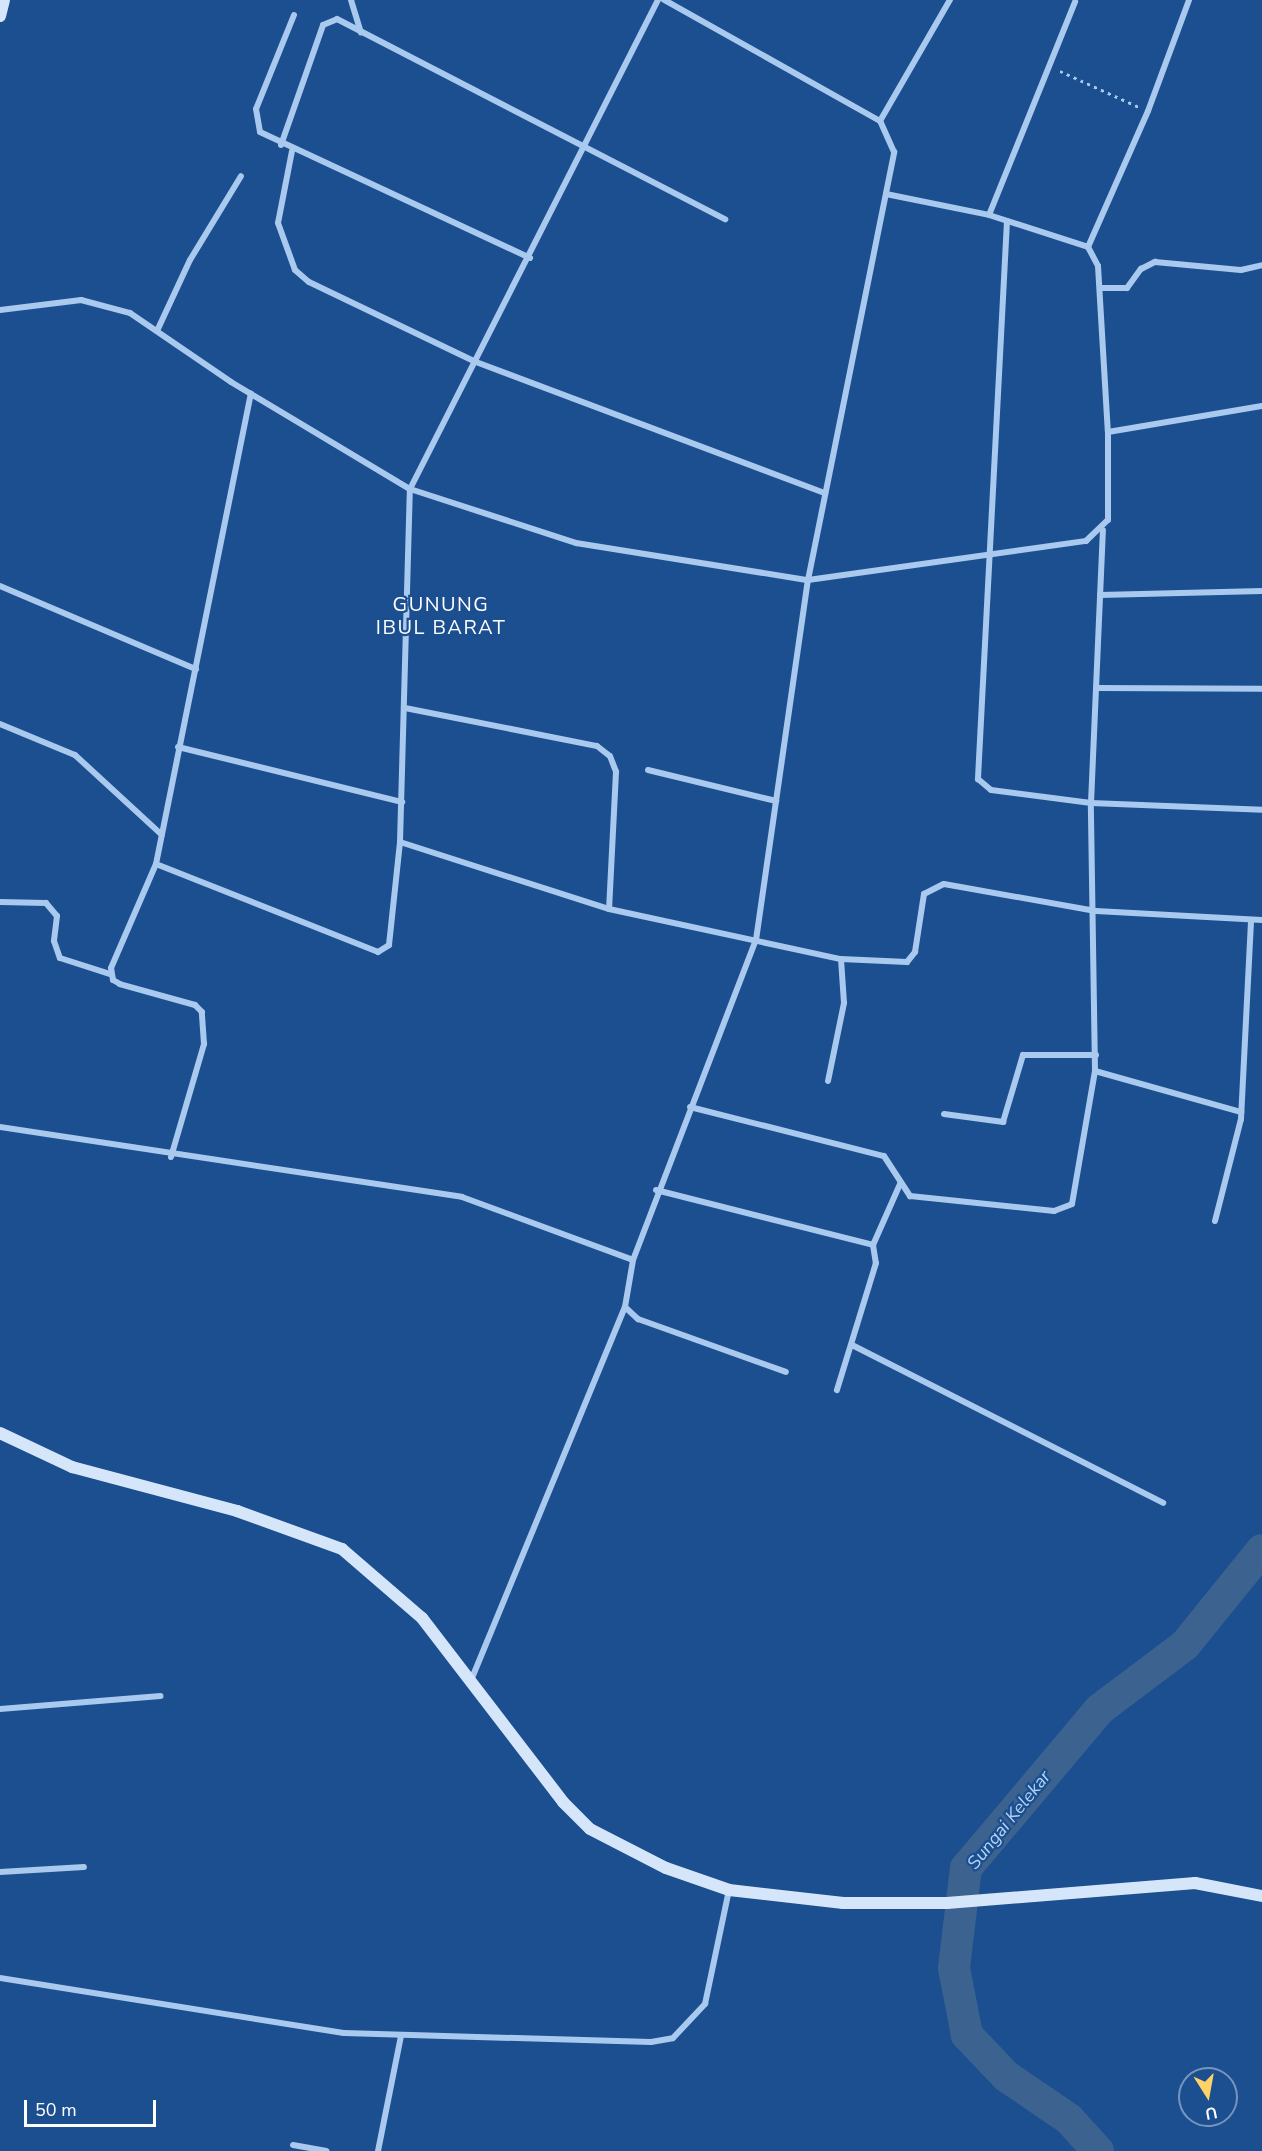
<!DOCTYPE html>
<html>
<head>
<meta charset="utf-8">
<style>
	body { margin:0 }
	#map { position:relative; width:1262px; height:2151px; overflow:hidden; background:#1b4f8f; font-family:"Nunito Sans",sans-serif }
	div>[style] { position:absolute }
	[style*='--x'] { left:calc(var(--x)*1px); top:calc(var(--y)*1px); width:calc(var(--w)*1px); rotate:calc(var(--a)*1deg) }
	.river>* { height:32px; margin:-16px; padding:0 16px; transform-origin:16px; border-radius:16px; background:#3c6290 }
	.path>* { height:3px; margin-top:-1.5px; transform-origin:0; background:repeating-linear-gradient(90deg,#a9c9ee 0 3px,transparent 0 7.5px) }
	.street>* { height:6px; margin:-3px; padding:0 3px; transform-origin:3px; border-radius:3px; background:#a9c9ee }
	.secondary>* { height:12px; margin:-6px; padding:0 6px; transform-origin:6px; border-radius:6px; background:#d6e6fa }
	span { translate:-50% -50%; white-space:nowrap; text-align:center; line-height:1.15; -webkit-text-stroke:4.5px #1b4f8f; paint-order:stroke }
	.water-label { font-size:18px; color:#b5d3f5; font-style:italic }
	.quarter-label { font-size:20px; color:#fff; letter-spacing:1.5px }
	.north { position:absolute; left:1178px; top:2067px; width:60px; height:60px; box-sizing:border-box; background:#1b4f8f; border:2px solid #7695bc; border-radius:50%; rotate:169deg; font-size:16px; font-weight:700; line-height:24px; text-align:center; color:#fff }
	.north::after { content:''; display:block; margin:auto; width:21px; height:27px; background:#ffd166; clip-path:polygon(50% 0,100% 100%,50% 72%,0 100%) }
	.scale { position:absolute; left:24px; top:2100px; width:132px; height:27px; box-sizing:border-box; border:3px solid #fff; border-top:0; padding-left:8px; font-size:18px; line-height:21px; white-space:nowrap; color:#fff; -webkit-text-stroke:4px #1b4f8f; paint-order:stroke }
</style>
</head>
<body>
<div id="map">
	<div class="river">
		<i style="--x:1098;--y:2151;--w:43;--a:-132.2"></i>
		<i style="--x:1069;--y:2119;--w:76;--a:-145.7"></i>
		<i style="--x:1006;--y:2076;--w:57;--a:-133.6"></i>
		<i style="--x:967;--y:2035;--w:68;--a:-101"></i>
		<i style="--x:954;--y:1968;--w:101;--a:-83.2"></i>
		<i style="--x:966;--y:1868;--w:208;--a:-49.9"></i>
		<i style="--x:1100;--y:1709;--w:106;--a:-37"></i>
		<i style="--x:1185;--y:1645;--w:122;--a:-51"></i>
	</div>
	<div class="path">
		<i style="--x:1060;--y:71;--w:87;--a:24.5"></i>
	</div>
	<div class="street">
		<i style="--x:351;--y:0;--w:34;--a:73"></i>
		<i style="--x:294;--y:15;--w:101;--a:112"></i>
		<i style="--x:256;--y:109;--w:23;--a:80"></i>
		<i style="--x:260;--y:132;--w:298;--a:25"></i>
		<i style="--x:880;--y:121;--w:140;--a:-60"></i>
		<i style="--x:281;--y:145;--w:127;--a:-70.7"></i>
		<i style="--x:323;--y:25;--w:15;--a:-23"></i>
		<i style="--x:337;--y:19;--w:437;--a:27.3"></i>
		<i style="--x:292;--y:151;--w:73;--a:101"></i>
		<i style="--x:278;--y:223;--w:50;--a:70.1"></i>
		<i style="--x:295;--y:270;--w:18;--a:41"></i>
		<i style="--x:309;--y:282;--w:185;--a:25.6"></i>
		<i style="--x:476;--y:362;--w:373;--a:20.6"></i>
		<i style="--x:886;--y:194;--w:105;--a:11.5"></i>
		<i style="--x:989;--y:215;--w:104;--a:17.9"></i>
		<i style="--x:1088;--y:247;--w:21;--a:62"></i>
		<i style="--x:1098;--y:266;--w:166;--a:86.6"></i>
		<i style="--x:989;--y:215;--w:230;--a:-68"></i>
		<i style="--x:1007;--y:221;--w:559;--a:92.98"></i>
		<i style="--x:978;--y:779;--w:17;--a:40"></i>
		<i style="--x:991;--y:790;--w:101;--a:7.4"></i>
		<i style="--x:1091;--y:803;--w:171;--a:2.3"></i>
		<i style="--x:1088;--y:247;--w:149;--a:-66.2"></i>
		<i style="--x:1148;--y:111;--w:118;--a:-69.7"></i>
		<i style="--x:1100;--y:288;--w:27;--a:0"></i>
		<i style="--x:1127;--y:288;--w:24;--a:-54"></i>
		<i style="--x:1141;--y:269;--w:16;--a:-27"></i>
		<i style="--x:1155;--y:262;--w:86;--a:5.3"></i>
		<i style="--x:1241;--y:270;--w:22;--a:-13"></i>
		<i style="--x:0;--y:310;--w:82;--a:-7"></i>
		<i style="--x:81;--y:300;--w:51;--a:14.9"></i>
		<i style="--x:130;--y:313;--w:122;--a:34.3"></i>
		<i style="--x:231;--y:382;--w:209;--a:30.9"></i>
		<i style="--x:410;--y:489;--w:175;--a:18"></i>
		<i style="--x:576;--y:543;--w:235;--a:9.1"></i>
		<i style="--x:808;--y:580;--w:281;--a:-8"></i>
		<i style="--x:1086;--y:541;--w:30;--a:-44"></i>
		<i style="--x:1108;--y:520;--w:88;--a:-90"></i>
		<i style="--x:1108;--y:432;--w:156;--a:-9.6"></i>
		<i style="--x:157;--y:331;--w:78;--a:-65.1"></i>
		<i style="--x:190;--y:260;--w:98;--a:-58.7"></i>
		<i style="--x:0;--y:586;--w:213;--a:23"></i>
		<i style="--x:1100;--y:595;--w:162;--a:-1.4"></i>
		<i style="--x:1096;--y:688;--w:166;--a:0.3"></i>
		<i style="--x:405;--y:708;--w:196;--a:11.2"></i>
		<i style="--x:597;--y:746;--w:16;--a:38"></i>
		<i style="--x:610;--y:756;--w:17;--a:69"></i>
		<i style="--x:616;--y:772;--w:137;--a:92.9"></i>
		<i style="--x:0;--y:724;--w:81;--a:22.5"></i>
		<i style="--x:75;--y:755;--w:118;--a:42.6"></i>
		<i style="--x:178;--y:747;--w:231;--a:13.8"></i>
		<i style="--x:648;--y:770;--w:132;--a:13.6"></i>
		<i style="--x:400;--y:842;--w:219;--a:17.8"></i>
		<i style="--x:609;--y:909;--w:237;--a:12.2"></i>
		<i style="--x:841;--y:959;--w:66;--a:2.6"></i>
		<i style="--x:907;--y:962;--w:13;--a:-51"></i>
		<i style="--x:915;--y:952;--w:59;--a:-81.2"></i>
		<i style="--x:924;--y:894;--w:22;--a:-27"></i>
		<i style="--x:944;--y:884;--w:154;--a:10.1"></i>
		<i style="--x:1096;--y:911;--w:166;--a:3.1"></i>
		<i style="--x:156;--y:864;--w:239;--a:21.6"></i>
		<i style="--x:378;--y:952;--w:13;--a:-32"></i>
		<i style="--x:389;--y:945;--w:104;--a:-83.9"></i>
		<i style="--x:400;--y:842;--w:353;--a:-88.4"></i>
		<i style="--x:410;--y:489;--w:548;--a:-63.11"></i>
		<i style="--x:0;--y:902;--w:46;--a:1.2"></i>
		<i style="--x:46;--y:903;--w:17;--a:50"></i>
		<i style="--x:57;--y:916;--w:25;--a:97"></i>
		<i style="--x:54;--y:941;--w:18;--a:71"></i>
		<i style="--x:60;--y:958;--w:52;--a:17.7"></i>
		<i style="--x:1095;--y:1071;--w:152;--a:15.7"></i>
		<i style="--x:828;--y:1081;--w:80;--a:-78.4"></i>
		<i style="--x:844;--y:1003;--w:44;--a:-93.9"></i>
		<i style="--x:690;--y:1107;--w:200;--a:14.2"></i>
		<i style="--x:884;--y:1156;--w:48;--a:57"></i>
		<i style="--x:910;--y:1196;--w:145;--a:5.9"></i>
		<i style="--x:1054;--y:1211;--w:19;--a:-21"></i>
		<i style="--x:1072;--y:1204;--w:135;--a:-80.2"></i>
		<i style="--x:1095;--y:1071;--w:268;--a:-90.9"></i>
		<i style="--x:1091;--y:803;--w:273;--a:-87.5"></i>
		<i style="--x:944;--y:1114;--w:60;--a:7.7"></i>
		<i style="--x:1003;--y:1122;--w:70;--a:-73.4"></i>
		<i style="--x:1023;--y:1055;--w:73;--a:0"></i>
		<i style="--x:0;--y:1127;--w:467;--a:8.6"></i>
		<i style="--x:462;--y:1197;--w:182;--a:20.2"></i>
		<i style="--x:633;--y:1260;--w:343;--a:-69"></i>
		<i style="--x:756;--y:940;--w:364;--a:-81.8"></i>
		<i style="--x:808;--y:580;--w:437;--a:-78.6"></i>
		<i style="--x:894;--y:152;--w:34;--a:-114"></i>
		<i style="--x:880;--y:121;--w:248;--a:-150.7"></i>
		<i style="--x:171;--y:1157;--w:118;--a:-73.7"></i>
		<i style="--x:204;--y:1044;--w:32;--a:-94"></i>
		<i style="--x:202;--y:1012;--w:10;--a:-135"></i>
		<i style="--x:195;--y:1005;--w:78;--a:-164.4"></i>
		<i style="--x:120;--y:984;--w:8;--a:-150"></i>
		<i style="--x:113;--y:980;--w:12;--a:-99"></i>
		<i style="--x:111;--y:968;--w:113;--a:-66.6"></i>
		<i style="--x:156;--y:864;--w:480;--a:-78.6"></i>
		<i style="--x:656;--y:1190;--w:224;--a:14.2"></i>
		<i style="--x:873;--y:1245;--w:18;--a:81"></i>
		<i style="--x:876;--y:1263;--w:133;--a:107.1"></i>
		<i style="--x:1215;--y:1221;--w:105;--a:-75.7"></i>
		<i style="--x:1241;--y:1119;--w:199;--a:-87.1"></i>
		<i style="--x:873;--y:1245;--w:67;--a:-66.1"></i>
		<i style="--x:625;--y:1307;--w:18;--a:43"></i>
		<i style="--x:638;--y:1319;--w:157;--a:19.7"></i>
		<i style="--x:852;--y:1345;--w:349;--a:26.9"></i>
		<i style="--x:472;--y:1678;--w:401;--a:-67.6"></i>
		<i style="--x:625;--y:1307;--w:48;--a:-80.3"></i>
		<i style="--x:0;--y:1709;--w:161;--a:-4.6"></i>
		<i style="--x:0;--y:1872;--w:84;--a:-3.4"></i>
		<i style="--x:0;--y:1978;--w:348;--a:9.1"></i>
		<i style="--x:344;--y:2033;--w:307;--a:1.7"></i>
		<i style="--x:651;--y:2042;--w:22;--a:-10"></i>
		<i style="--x:673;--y:2038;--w:47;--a:-46.7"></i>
		<i style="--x:705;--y:2004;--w:116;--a:-78.1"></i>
		<i style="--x:293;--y:2145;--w:34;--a:10"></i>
		<i style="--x:378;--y:2151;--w:117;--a:-78.7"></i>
	</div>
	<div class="secondary">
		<i style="--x:0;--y:16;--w:16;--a:-76"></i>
		<i style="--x:0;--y:1433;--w:80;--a:25.3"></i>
		<i style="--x:72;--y:1467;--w:171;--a:14.9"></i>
		<i style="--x:237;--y:1511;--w:112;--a:19.9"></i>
		<i style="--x:342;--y:1549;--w:106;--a:40.8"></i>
		<i style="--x:422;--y:1618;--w:232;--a:52.5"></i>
		<i style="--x:563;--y:1802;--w:38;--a:45"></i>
		<i style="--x:590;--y:1829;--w:85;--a:27.2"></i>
		<i style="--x:666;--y:1868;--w:67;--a:19.2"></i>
		<i style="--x:729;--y:1890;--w:115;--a:6.5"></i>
		<i style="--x:843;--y:1903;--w:104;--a:0"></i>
		<i style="--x:947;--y:1903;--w:249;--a:-4.6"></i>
		<i style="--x:1195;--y:1883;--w:68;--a:11"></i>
	</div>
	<div class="water-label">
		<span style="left:1009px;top:1820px;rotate:-51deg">Sungai Kelekar</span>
	</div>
	<div class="quarter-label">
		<span style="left:441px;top:616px">GUNUNG<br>IBUL BARAT</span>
	</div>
	<div class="north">U</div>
	<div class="scale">50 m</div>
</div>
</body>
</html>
